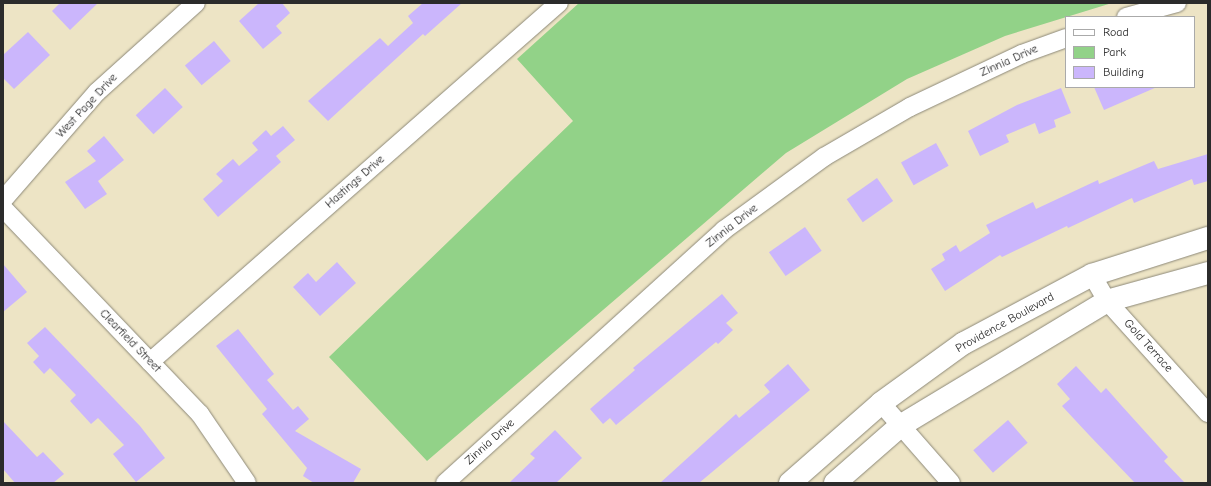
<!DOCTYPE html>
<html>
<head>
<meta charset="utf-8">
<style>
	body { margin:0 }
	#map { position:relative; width:1211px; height:486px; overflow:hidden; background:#ede4c5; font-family:"Comic Neue",sans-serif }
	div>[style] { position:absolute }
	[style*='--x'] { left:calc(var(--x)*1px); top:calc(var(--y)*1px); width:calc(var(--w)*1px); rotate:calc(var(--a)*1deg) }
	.green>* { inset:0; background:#92d288 }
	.building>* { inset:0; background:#cbb6fc; transform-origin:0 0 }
	.roads { filter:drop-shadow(0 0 1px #8c8878) drop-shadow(0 0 1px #8c8878) }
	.minor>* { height:18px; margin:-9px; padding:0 9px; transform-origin:9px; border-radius:9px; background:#fff }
	.secondary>* { height:22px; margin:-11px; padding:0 11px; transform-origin:11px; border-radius:11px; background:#fff }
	span { translate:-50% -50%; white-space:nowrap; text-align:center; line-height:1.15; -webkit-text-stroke:4px #fff; paint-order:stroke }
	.street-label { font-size:12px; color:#2b2b2b }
	.frame { position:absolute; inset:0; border:4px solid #2b2b2b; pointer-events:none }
	.legend { position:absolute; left:1065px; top:16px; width:130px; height:72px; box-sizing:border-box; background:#fff; border:1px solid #aaa; margin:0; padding:5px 7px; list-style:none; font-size:12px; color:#2b2b2b }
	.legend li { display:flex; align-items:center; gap:8px; height:20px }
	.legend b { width:20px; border:1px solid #aaa }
</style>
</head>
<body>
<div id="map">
	<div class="green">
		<i style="clip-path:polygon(579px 3px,1112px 3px,1005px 36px,907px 79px,786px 153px,427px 461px,329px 357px,573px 121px,517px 59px)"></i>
	</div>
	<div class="building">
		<i style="clip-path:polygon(60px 3px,98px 3px,70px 30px,52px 11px)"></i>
		<i style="clip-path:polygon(259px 3px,282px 3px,290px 13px,276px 26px,282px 33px,263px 49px,239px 21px)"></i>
		<i style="clip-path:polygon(423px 3px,462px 3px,425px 36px,423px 34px,328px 121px,308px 101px,380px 38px,388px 46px,413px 23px,408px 16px)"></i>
		<i style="clip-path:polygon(28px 32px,50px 55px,14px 89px,3px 78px,3px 55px)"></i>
		<i style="left:214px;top:41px;width:26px;height:38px;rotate:50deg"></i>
		<i style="clip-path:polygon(1094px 87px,1157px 87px,1104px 110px)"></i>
		<i style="left:165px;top:88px;width:26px;height:40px;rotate:47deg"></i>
		<i style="clip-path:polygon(1061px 88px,1071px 113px,1054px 120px,1056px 127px,1039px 134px,1035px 123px,1006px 135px,1009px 142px,980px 156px,968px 131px,1017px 105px)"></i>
		<i style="clip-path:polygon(283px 126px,295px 140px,276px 156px,281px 162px,218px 217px,203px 199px,223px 181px,216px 174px,233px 159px,239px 166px,258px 150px,252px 143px,266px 130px,271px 136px)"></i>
		<i style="clip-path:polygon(104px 136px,124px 160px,98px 181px,107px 194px,85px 209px,65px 182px,96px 161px,87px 151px)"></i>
		<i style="left:936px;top:143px;width:26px;height:40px;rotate:61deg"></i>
		<i style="clip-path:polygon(1208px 154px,1208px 181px,1194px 185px,1192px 179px,1134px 203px,1132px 198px,1068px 228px,1067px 226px,1002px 257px,1000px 255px,945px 291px,931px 269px,945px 260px,942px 254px,956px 245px,960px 252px,990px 233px,986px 225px,1033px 202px,1036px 209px,1098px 180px,1099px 184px,1154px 161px,1158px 169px)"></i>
		<i style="left:877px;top:178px;width:28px;height:37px;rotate:55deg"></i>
		<i style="left:805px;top:227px;width:29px;height:44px;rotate:55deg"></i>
		<i style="clip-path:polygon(337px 262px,356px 283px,320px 316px,293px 287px,308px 273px,316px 282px)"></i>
		<i style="clip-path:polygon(3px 264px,27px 292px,3px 312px)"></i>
		<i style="clip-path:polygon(722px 294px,738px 313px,726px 323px,733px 330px,718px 344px,716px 342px,616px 425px,610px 418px,603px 424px,590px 409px,635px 370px,633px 368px)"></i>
		<i style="clip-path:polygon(45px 327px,140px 426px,165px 458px,136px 482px,113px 454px,124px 445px,98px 418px,91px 424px,70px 401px,76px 395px,50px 368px,44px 374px,33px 362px,39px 356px,27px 343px)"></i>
		<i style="clip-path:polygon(238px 329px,274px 374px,267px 380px,293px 410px,298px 406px,309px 419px,295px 431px,361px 469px,353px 483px,314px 483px,303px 476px,307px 468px,262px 414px,267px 409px,216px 346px)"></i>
		<i style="clip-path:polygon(788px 364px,810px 390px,699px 483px,660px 483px,736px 414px,739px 418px,770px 392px,764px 385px)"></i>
		<i style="clip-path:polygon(1076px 366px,1101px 393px,1106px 388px,1121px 405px,1168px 457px,1164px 461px,1185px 483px,1135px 483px,1089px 435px,1062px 406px,1070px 399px,1057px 384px)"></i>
		<i style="left:1008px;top:420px;width:30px;height:46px;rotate:49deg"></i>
		<i style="clip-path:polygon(3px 421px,37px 457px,43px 452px,64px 474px,53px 483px,15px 483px,3px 469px)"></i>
		<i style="clip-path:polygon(555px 430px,582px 458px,556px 483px,509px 483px,535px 458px,530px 454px)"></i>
	</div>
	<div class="roads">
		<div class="minor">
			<i style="--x:1126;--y:17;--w:53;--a:-15.4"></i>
			<i style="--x:3;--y:200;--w:143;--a:-49"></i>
			<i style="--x:97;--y:92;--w:133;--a:-42"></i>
			<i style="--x:3;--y:208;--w:285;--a:46.3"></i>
			<i style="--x:200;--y:414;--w:83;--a:55.7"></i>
			<i style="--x:1092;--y:275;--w:30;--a:60"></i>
			<i style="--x:1107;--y:301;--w:151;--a:48"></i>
			<i style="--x:150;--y:362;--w:544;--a:-41.28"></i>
			<i style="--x:881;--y:403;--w:106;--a:48.8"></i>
			<i style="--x:445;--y:483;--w:377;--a:-42.2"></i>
			<i style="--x:724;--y:230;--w:124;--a:-36.1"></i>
			<i style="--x:824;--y:157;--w:99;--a:-30.2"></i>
			<i style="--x:910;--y:107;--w:124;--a:-25.3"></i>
			<i style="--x:1022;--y:54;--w:47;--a:-20"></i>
		</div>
		<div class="secondary">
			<i style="--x:790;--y:483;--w:121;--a:-41.3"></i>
			<i style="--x:881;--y:403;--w:102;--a:-35.9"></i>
			<i style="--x:964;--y:343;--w:145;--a:-28"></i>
			<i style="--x:1092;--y:275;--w:122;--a:-17.7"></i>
			<i style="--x:835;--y:483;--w:86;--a:-41.2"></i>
			<i style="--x:900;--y:426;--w:242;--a:-31.1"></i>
			<i style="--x:1107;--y:301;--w:105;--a:-15.5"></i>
		</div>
	</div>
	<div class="street-label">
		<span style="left:1009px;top:61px;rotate:-24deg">Zinnia Drive</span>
		<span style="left:87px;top:106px;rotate:-47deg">West Page Drive</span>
		<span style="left:355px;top:182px;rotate:-41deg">Hastings Drive</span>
		<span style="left:732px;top:226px;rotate:-38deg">Zinnia Drive</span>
		<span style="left:1005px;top:323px;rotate:-29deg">Providence Boulevard</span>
		<span style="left:130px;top:341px;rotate:46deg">Clearfield Street</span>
		<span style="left:1148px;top:346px;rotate:48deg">Gold Terrace</span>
		<span style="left:490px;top:442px;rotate:-42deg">Zinnia Drive</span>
	</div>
	<div class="frame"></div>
	<ul class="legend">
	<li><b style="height:5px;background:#fff"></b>Road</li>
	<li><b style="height:11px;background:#92d288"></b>Park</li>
	<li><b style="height:11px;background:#cbb6fc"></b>Building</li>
	</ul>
</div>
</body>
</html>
